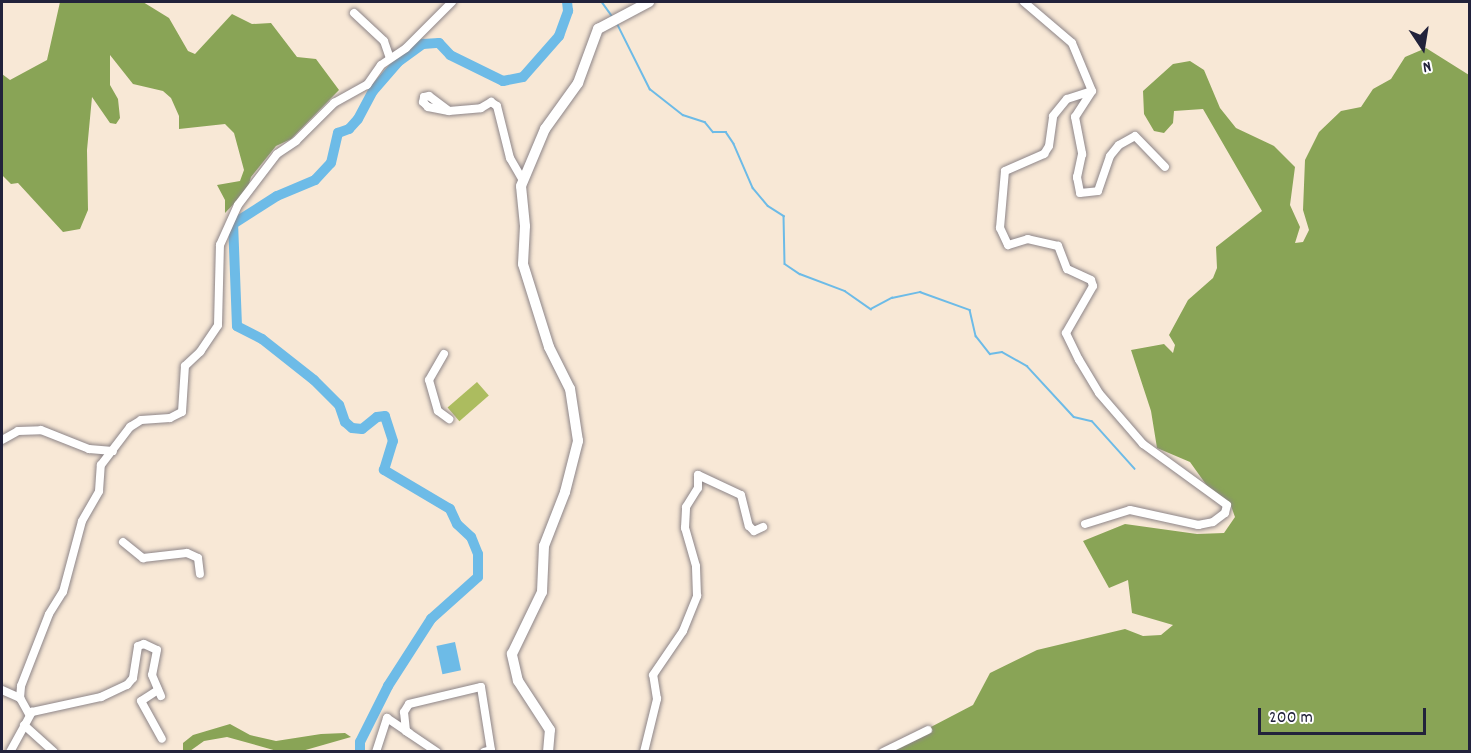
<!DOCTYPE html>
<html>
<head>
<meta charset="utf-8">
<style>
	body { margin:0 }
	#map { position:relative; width:1471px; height:753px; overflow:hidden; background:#f8e8d6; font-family:Dekko,sans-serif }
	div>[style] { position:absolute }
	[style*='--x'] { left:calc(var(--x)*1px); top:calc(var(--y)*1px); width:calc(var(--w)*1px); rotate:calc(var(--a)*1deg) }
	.green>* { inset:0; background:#acbc5f; transform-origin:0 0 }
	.forest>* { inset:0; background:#89a456 }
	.water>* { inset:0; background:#6dbbe7; transform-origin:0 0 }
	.stream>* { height:1.5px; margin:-0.75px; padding:0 0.75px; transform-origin:0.75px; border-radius:0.75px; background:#6dbbe7 }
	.river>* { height:10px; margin:-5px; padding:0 5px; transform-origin:5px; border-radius:5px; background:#6dbbe7 }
	.roads { filter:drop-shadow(0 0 2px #8d8588) drop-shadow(0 0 2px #8d8588) }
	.minor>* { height:8px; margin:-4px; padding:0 4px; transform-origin:4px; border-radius:4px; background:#fff }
	.major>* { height:10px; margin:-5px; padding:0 5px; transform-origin:5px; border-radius:5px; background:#fff }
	span { translate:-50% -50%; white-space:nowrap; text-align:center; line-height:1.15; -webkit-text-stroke:5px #fff; paint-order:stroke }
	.frame { position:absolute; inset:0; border:3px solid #22223b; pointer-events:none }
	.north { position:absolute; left:1393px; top:18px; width:60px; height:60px; -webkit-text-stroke:4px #fff; paint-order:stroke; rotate:168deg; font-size:16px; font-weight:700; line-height:24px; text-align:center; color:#22223b }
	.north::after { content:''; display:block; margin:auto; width:21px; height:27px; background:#22223b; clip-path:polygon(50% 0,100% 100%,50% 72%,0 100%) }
	.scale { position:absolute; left:1258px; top:708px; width:168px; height:27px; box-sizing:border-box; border:3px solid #22223b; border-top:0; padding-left:8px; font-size:18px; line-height:21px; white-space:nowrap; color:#22223b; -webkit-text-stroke:4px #fff; paint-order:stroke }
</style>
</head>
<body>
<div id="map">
	<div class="green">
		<i style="left:477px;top:382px;width:18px;height:39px;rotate:49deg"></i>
	</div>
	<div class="forest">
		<i style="clip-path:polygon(60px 2px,143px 2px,169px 18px,188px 51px,195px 54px,232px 14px,252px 24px,271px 23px,297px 57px,316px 59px,339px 90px,291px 139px,276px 146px,251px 177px,247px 190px,225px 213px,225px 200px,217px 185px,240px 181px,244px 170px,234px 133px,225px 124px,179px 129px,179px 116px,171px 98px,163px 91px,133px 84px,110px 55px,110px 85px,118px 99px,120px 118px,116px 124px,110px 123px,92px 97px,87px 150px,88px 210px,80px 229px,63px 232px,18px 183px,11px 184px,2px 175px,2px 74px,10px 80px,47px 60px)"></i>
		<i style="clip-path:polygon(1426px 48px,1469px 75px,1469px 751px,883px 752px,973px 705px,990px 673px,1037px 650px,1125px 629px,1143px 636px,1161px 635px,1173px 625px,1132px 613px,1128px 580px,1109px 588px,1083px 541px,1125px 524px,1197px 534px,1224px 533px,1235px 517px,1231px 506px,1210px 490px,1190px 462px,1157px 448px,1151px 411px,1131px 350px,1164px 344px,1173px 353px,1175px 345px,1169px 335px,1188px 300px,1213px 278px,1217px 268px,1216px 247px,1262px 211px,1203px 109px,1174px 111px,1173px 123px,1164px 133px,1154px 131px,1144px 114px,1143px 91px,1173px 64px,1190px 61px,1204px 70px,1220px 108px,1236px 128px,1274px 146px,1295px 167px,1290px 205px,1300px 227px,1295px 243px,1303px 242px,1309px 230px,1303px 210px,1305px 160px,1319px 132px,1341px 111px,1361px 107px,1373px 89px,1391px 79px,1405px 57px)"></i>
		<i style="clip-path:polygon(230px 724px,250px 735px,276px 741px,321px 734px,345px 733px,351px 737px,302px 751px,277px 751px,227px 737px,204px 741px,190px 751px,183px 750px,183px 743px,193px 735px)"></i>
	</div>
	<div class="water">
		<i style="left:455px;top:642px;width:29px;height:19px;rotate:78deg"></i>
	</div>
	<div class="stream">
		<i style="--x:602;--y:2;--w:17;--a:54"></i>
		<i style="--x:618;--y:25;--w:72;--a:63.4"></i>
		<i style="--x:650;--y:89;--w:42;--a:38.2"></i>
		<i style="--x:683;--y:115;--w:23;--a:18"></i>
		<i style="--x:705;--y:122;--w:13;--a:51"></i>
		<i style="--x:713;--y:132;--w:13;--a:0"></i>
		<i style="--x:726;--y:132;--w:14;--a:56"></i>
		<i style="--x:734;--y:144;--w:48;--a:66.6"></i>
		<i style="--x:753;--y:188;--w:23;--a:50"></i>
		<i style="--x:768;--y:206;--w:19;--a:32"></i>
		<i style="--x:784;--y:216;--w:48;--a:88.8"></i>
		<i style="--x:785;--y:264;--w:18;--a:34"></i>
		<i style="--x:800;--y:274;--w:48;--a:20.7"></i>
		<i style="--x:845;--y:291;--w:32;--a:35"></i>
		<i style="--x:871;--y:309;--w:24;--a:-28"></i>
		<i style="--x:892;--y:298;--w:29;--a:-12"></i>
		<i style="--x:920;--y:292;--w:53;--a:19.8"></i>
		<i style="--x:970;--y:310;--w:27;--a:77"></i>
		<i style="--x:976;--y:336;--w:23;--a:52"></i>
		<i style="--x:990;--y:354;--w:12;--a:-9"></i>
		<i style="--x:1002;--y:352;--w:29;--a:29"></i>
		<i style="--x:1027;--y:366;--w:69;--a:47.3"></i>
		<i style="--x:1074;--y:417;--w:18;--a:13"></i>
		<i style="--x:1092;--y:421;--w:64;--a:48.1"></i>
	</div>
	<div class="river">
		<i style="--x:360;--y:752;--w:10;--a:-90"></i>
		<i style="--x:360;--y:742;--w:63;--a:-63.4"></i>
		<i style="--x:388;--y:686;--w:80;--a:-57.3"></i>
		<i style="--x:431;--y:619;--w:63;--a:-41.8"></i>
		<i style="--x:478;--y:577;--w:23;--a:-90"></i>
		<i style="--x:478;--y:554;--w:18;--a:-112"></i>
		<i style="--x:471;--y:537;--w:19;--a:-137"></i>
		<i style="--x:457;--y:524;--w:17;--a:-115"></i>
		<i style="--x:450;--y:509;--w:77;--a:-149.4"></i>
		<i style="--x:384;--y:470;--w:30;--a:-73"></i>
		<i style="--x:393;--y:441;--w:26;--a:-108"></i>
		<i style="--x:385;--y:416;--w:8;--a:173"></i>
		<i style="--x:377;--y:417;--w:19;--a:141"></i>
		<i style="--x:362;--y:429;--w:10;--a:-174"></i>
		<i style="--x:352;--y:428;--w:9;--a:-139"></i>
		<i style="--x:345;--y:422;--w:18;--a:-109"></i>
		<i style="--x:339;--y:405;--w:35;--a:-135"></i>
		<i style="--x:314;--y:380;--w:66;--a:-141.7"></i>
		<i style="--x:262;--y:339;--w:28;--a:-153"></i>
		<i style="--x:237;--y:326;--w:102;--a:-92.2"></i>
		<i style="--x:233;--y:224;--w:52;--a:-32.5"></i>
		<i style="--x:277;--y:196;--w:41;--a:-22.8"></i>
		<i style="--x:315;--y:180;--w:23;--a:-47"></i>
		<i style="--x:331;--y:163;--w:31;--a:-77"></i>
		<i style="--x:338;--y:133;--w:12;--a:-20"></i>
		<i style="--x:349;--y:129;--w:13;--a:-48"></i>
		<i style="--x:358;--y:119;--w:32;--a:-62"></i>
		<i style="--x:373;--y:91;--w:38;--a:-49"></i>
		<i style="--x:398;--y:62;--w:31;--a:-36"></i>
		<i style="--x:423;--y:44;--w:16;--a:-4"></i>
		<i style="--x:439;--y:43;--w:16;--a:47"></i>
		<i style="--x:450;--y:55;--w:59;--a:26.1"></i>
		<i style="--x:503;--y:81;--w:20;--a:-11"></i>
		<i style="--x:523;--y:77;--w:55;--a:-48.7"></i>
		<i style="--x:559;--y:36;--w:27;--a:-70"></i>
		<i style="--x:568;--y:11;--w:9;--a:-96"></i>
	</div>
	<div class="roads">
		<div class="minor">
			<i style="--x:1024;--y:2;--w:63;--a:40.5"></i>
			<i style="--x:1072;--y:43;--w:52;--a:67.4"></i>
			<i style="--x:1092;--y:91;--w:31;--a:123"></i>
			<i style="--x:1075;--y:117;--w:38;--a:79"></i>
			<i style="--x:1082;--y:154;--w:24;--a:102"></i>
			<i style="--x:1077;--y:177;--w:16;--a:79"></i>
			<i style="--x:1080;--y:193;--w:18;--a:-6"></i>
			<i style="--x:1098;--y:191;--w:37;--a:-71"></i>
			<i style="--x:1110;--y:156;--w:14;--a:-51"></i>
			<i style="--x:1119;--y:145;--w:18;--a:-29"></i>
			<i style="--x:1135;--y:136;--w:43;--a:45.9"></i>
			<i style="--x:354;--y:13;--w:41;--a:43"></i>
			<i style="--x:384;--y:41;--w:18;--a:71"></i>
			<i style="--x:449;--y:111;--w:25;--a:-143"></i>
			<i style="--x:429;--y:96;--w:5;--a:169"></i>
			<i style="--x:424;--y:97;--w:5;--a:101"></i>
			<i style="--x:423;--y:102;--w:7;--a:45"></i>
			<i style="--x:428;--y:107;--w:21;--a:11"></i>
			<i style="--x:449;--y:111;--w:32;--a:-5"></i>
			<i style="--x:481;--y:108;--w:12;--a:-31"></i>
			<i style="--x:491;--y:102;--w:7;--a:34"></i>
			<i style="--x:497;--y:106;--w:54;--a:76"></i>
			<i style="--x:510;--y:158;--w:24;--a:60"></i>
			<i style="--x:444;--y:354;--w:30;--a:120"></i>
			<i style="--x:429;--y:380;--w:32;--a:74"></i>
			<i style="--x:438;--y:411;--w:14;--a:36"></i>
			<i style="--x:2;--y:440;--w:18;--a:-29"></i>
			<i style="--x:18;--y:431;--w:23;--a:-2"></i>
			<i style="--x:41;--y:430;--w:52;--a:21.6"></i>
			<i style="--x:89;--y:449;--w:24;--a:5"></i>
			<i style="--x:1085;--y:524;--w:47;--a:-17.3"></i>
			<i style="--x:1130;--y:510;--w:70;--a:12.4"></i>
			<i style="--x:1198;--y:525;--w:15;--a:-11"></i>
			<i style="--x:1213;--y:522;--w:15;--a:-37"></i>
			<i style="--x:1225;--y:513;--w:8;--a:-76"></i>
			<i style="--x:1227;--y:505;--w:104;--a:-144"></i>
			<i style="--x:1143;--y:444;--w:67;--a:-130.8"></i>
			<i style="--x:1099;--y:393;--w:39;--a:-121"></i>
			<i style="--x:1079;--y:360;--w:30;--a:-116"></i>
			<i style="--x:1066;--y:333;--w:54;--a:-60.1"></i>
			<i style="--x:1093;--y:286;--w:6;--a:-108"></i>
			<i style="--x:1091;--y:280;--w:26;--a:-155"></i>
			<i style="--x:1067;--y:269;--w:25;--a:-111"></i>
			<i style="--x:1058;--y:246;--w:31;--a:-167"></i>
			<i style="--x:1028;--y:239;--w:21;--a:163"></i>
			<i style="--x:1008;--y:245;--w:19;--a:-115"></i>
			<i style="--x:1000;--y:228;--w:57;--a:-85"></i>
			<i style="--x:1005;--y:171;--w:43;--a:-23.6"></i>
			<i style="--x:1044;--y:154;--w:9;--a:-58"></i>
			<i style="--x:1049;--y:146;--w:30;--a:-82"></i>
			<i style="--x:1053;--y:116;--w:22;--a:-51"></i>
			<i style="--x:1067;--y:99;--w:26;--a:-18"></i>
			<i style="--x:123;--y:542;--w:26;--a:39"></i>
			<i style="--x:143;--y:558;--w:44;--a:-6.5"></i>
			<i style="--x:187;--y:553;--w:12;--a:24"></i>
			<i style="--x:198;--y:558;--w:16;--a:83"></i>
			<i style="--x:2;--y:690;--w:20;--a:24"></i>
			<i style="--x:158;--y:690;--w:20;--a:147"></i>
			<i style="--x:141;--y:701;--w:43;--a:61.1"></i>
			<i style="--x:29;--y:714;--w:18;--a:-119"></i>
			<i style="--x:20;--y:698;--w:12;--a:-85"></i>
			<i style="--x:21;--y:686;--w:77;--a:-68.7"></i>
			<i style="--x:49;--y:614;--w:26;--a:-58"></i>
			<i style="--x:63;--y:592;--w:73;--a:-75"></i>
			<i style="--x:82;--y:521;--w:34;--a:-60"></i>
			<i style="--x:99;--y:491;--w:26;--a:-86"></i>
			<i style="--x:101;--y:465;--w:48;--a:-52.7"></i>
			<i style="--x:130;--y:427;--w:13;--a:-32"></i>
			<i style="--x:141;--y:420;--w:29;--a:-4"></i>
			<i style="--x:170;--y:418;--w:13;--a:-27"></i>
			<i style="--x:182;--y:412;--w:46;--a:-86.3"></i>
			<i style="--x:185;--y:366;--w:21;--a:-43"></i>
			<i style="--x:200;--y:352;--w:32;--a:-56"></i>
			<i style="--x:218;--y:325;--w:80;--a:-88.6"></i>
			<i style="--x:220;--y:245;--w:44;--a:-65.8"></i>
			<i style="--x:238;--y:205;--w:64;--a:-52.6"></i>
			<i style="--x:277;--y:154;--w:23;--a:-34"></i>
			<i style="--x:296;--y:141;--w:54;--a:-45"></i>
			<i style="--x:334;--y:103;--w:38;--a:-29"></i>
			<i style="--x:367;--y:85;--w:24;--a:-55"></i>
			<i style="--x:381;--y:65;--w:30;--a:-34"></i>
			<i style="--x:406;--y:48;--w:65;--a:-45"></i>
			<i style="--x:24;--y:725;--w:40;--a:42"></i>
			<i style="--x:10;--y:752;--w:46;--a:-61.2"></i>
			<i style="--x:32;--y:712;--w:71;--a:-12.3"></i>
			<i style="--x:101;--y:697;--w:29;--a:-25"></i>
			<i style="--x:127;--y:685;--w:9;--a:-49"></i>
			<i style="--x:133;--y:678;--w:32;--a:-81"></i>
			<i style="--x:138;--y:646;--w:6;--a:-18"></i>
			<i style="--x:144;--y:644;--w:14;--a:25"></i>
			<i style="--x:157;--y:650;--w:25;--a:101"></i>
			<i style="--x:152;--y:675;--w:23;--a:67"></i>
			<i style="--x:376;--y:752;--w:36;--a:-72"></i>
			<i style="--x:387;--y:718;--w:27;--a:34"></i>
			<i style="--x:437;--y:752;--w:37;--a:-146"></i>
			<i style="--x:406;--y:731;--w:19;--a:-96"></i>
			<i style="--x:404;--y:712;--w:9;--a:-58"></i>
			<i style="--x:409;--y:704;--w:74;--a:-13.3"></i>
			<i style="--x:481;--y:687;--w:64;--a:81"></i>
			<i style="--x:491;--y:750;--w:7;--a:164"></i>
			<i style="--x:644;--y:752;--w:55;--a:-76.2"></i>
			<i style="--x:657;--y:699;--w:24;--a:-99"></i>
			<i style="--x:653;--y:675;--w:53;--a:-55.7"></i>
			<i style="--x:683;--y:631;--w:38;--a:-68"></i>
			<i style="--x:697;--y:596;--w:30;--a:-92"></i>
			<i style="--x:696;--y:566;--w:40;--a:-106"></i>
			<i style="--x:685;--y:528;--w:21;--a:-87"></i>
			<i style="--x:686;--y:507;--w:22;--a:-58"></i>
			<i style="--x:698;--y:488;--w:13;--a:-90"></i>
			<i style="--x:698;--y:475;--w:47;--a:24.9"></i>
			<i style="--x:741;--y:495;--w:32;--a:76"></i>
			<i style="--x:749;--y:526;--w:7;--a:45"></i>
			<i style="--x:754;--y:531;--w:10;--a:-24"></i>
			<i style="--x:883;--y:752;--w:50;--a:-26.1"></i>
		</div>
		<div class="major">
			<i style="--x:548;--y:752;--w:22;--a:-85"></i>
			<i style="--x:550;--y:730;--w:59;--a:-123.1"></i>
			<i style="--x:518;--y:681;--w:28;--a:-103"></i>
			<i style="--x:512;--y:654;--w:69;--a:-64.2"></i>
			<i style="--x:542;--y:592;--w:46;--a:-87.5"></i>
			<i style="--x:544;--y:546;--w:58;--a:-68.7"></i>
			<i style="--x:565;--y:492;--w:53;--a:-75.7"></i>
			<i style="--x:578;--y:441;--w:53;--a:-98.7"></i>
			<i style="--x:570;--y:389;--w:47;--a:-116.6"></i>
			<i style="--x:549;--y:347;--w:87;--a:-107.4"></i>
			<i style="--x:523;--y:264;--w:38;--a:-87"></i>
			<i style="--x:525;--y:226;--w:40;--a:-95.7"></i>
			<i style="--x:521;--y:186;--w:62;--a:-67.2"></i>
			<i style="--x:545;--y:129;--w:57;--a:-54.3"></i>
			<i style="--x:578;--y:83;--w:58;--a:-69.7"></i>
			<i style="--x:598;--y:29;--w:58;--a:-27.9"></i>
		</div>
	</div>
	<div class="frame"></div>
	<div class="north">N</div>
	<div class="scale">200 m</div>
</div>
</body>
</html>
